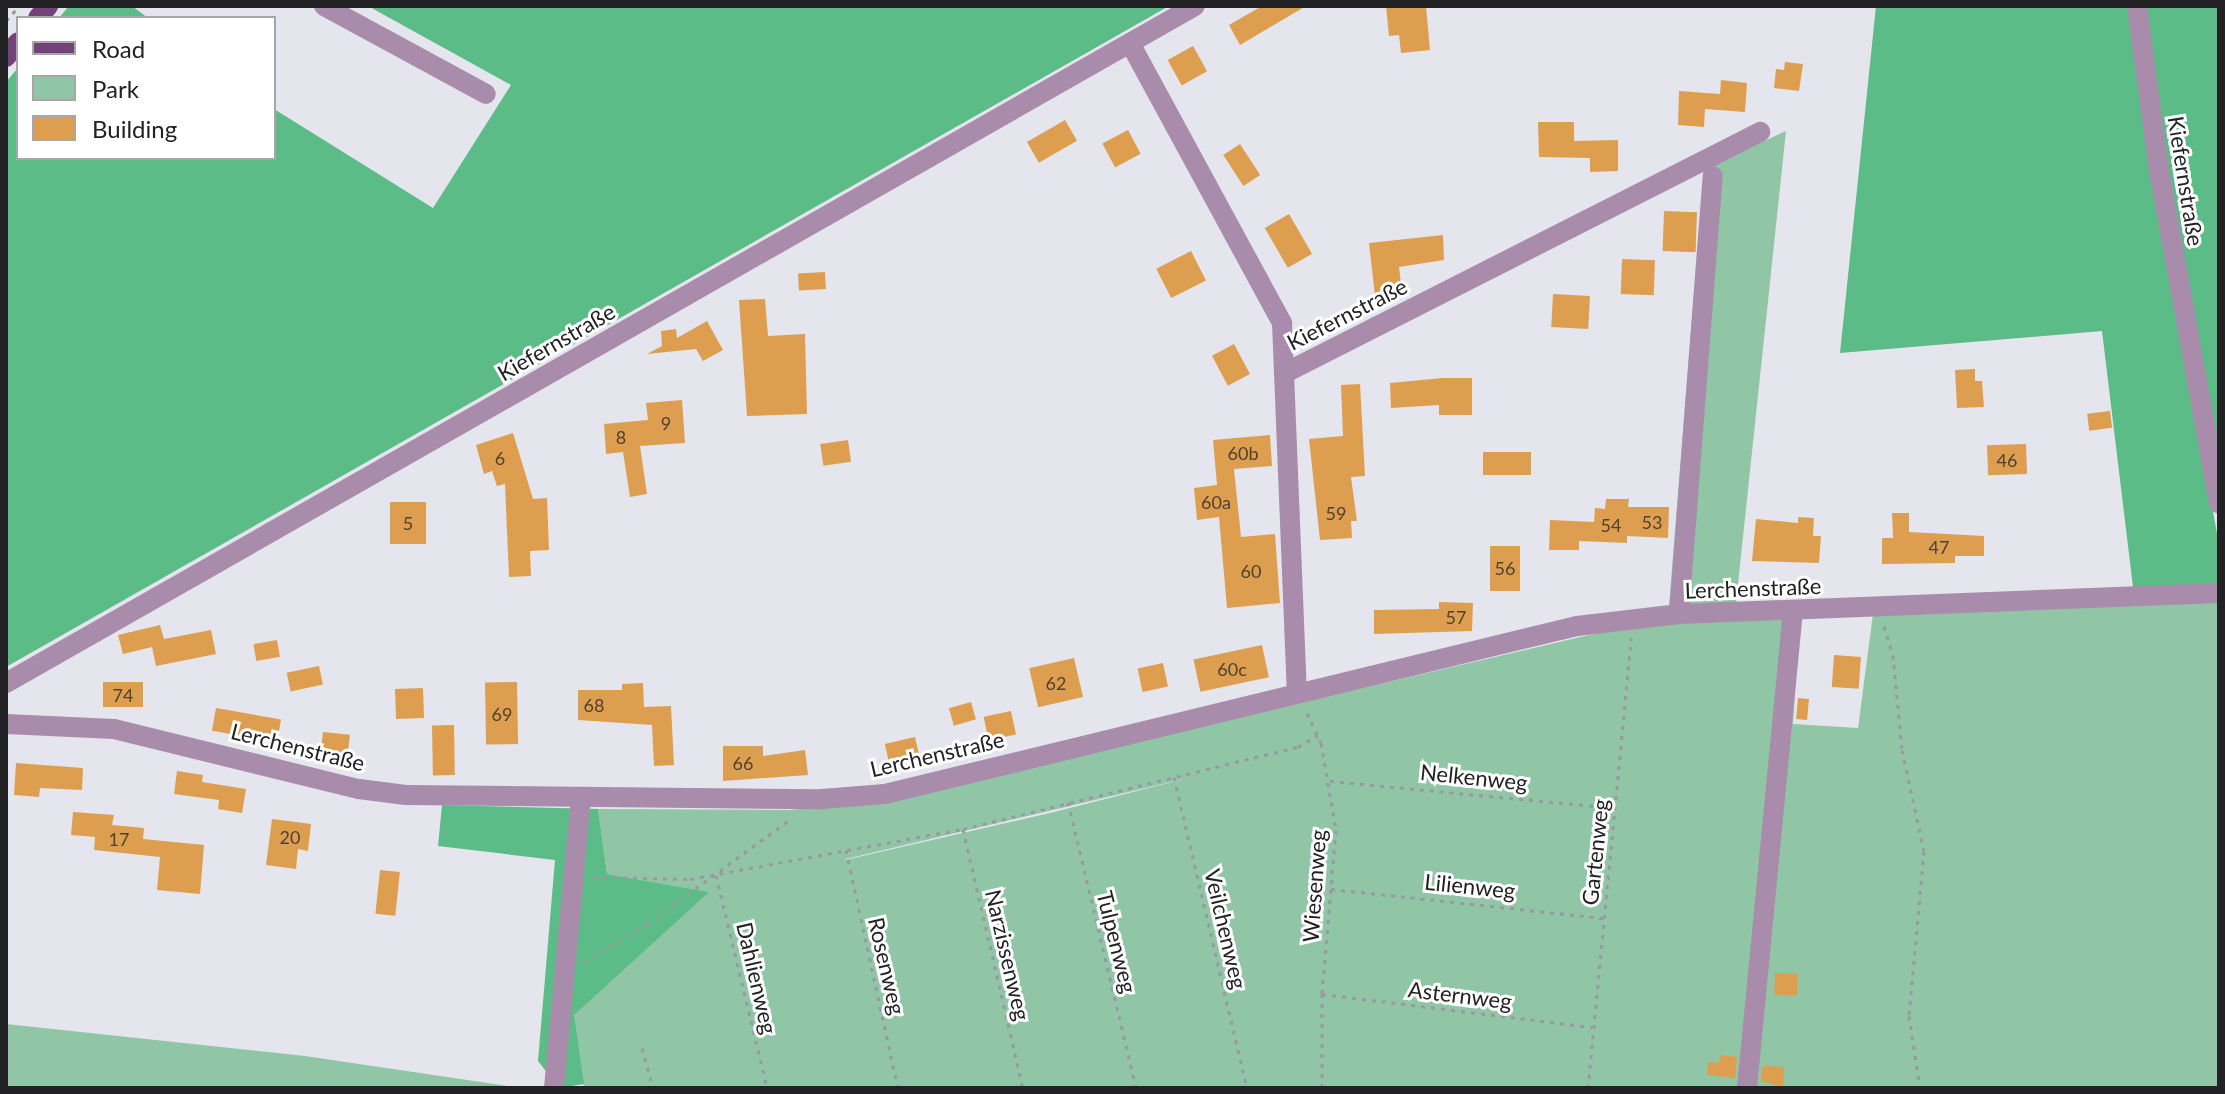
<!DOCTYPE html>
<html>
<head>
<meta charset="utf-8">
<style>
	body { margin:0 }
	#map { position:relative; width:2225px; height:1094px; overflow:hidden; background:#e5e5ed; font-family:Lato,sans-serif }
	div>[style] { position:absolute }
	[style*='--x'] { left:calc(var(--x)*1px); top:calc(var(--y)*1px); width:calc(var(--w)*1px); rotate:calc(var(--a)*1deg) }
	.green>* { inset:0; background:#90c6a5 }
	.forest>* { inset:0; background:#5cbc87 }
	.building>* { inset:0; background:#dd9f4f; transform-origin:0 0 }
	.path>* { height:3px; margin-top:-1.5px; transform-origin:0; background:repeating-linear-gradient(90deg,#99999f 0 4px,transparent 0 10px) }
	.minor>* { height:20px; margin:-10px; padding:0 10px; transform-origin:10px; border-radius:10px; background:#a98cab }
	.major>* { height:20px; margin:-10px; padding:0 10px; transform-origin:10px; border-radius:10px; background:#734278 }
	span { translate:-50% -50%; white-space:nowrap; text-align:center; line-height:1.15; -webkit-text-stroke:6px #fff; paint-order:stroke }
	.number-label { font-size:18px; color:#514130 }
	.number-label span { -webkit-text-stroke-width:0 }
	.street-label { font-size:22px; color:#222225 }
	.frame { position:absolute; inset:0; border:8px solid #222225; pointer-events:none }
	.legend { position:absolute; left:16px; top:16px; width:260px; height:144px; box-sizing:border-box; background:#fff; border:2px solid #a7a7a8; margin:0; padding:10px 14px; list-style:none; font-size:24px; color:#222225 }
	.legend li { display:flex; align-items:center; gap:16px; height:40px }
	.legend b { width:40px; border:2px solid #a7a7a8 }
</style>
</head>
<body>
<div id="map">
	<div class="green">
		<i style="clip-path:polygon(1786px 131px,1736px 603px,1669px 606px,1704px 168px)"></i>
		<i style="clip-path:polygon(evenodd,2219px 600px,2219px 1088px,584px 1088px,573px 1015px,708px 892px,607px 874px,598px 809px,789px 810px,884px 800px,1640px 623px,1799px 616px,1793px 724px,1858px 728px,1873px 614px,2219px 600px,1192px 777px,1050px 813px,845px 860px,846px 859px,1192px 777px)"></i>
		<i style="clip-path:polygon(6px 1024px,305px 1056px,508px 1086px,6px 1088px)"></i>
	</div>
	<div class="forest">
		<i style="clip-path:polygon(69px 6px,132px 6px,148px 18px,59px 18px)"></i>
		<i style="clip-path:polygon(368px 6px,1169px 6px,6px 667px,6px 82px,18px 68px,18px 158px,274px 158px,274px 109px,433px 208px,511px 85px)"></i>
		<i style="clip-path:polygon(1876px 6px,2219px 6px,2219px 460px,2204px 463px,2219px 544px,2219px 585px,2133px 587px,2102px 331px,1840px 353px)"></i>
		<i style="clip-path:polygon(442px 805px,598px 809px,607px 874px,709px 892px,574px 1015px,584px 1084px,559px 1088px,538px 1061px,555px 860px,438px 846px)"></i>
	</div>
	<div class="building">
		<i style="clip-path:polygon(1262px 6px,1306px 6px,1240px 45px,1229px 25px)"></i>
		<i style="clip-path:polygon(1386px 6px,1426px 6px,1430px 50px,1401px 53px,1399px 35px,1389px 36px)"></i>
		<i style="left:1193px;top:46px;width:29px;height:29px;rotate:61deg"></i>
		<i style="clip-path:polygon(1785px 62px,1803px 64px,1799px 91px,1774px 88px,1776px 69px,1784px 70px)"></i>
		<i style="clip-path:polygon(1721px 80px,1747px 83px,1745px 112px,1705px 109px,1704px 127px,1678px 125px,1679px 91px,1720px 94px)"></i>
		<i style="left:1065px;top:120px;width:24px;height:44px;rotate:60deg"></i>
		<i style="clip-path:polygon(1538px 122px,1574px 122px,1574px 141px,1618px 140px,1618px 171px,1590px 172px,1590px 158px,1539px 157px)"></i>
		<i style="left:1128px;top:130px;width:27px;height:29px;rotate:62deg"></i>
		<i style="left:1240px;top:144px;width:37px;height:20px;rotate:57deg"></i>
		<i style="left:1664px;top:211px;width:33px;height:40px;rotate:2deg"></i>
		<i style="left:1289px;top:214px;width:46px;height:28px;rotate:60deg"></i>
		<i style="clip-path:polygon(1443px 235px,1444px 260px,1399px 267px,1402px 293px,1375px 296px,1369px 243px)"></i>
		<i style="left:1191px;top:251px;width:33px;height:39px;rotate:63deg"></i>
		<i style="left:1622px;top:259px;width:33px;height:35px;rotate:2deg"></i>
		<i style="left:825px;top:272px;width:17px;height:27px;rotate:87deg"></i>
		<i style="left:1553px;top:294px;width:37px;height:33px;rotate:3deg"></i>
		<i style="clip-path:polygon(765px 299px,768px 336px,805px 334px,807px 414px,747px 416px,739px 300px)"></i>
		<i style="clip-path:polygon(707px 321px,723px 350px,703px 361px,696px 349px,647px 354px,662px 346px,661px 331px,676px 329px,677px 338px)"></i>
		<i style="left:1234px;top:344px;width:34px;height:25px;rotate:62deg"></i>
		<i style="clip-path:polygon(1975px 369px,1975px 381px,1982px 381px,1984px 407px,1957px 408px,1955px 370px)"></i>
		<i style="clip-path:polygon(1443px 378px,1472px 378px,1472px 415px,1439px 415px,1439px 405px,1391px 408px,1390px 383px)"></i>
		<i style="clip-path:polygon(1360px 384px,1365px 476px,1351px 477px,1357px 521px,1351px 521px,1352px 538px,1320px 540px,1309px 439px,1343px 436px,1341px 385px)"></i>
		<i style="clip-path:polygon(682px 400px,685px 443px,640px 446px,647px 494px,630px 497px,623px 452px,606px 454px,604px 424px,648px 420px,646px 403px)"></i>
		<i style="left:2110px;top:411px;width:17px;height:23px;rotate:83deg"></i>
		<i style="clip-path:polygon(513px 433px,533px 499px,547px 498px,549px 550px,530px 551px,531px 576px,509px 577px,505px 484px,497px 486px,492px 471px,484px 474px,476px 445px)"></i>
		<i style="clip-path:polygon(1270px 435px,1272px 466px,1234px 469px,1241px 537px,1275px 534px,1280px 603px,1227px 608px,1219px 517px,1197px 520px,1194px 488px,1217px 485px,1213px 440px)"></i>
		<i style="left:848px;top:440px;width:22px;height:28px;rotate:82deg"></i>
		<i style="left:2026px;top:444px;width:30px;height:39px;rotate:88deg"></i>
		<i style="left:1483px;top:452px;width:48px;height:23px"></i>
		<i style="clip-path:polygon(1606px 499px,1629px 499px,1628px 507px,1669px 507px,1668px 538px,1627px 536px,1627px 543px,1579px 541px,1579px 550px,1549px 550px,1550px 520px,1594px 522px,1595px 508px,1605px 509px)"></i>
		<i style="left:390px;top:502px;width:36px;height:42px"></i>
		<i style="clip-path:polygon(1892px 513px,1909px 513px,1909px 532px,1984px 536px,1984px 556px,1955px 556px,1955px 563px,1882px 564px,1882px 538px,1893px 538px)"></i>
		<i style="clip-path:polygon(1798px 517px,1814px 518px,1813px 536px,1821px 536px,1819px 563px,1752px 561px,1756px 519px,1798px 523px)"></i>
		<i style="left:1490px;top:546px;width:30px;height:45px"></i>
		<i style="clip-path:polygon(1439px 602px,1473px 603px,1472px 631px,1374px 634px,1374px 610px,1439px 609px)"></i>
		<i style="clip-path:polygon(160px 625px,164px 639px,211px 630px,216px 654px,156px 666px,152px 647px,123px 654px,118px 635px)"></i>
		<i style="left:277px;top:640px;width:17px;height:24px;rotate:80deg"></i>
		<i style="left:1262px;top:645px;width:33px;height:70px;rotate:78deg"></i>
		<i style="left:1834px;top:655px;width:27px;height:32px;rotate:4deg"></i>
		<i style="left:1074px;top:658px;width:40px;height:46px;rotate:77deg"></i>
		<i style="left:1163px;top:663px;width:24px;height:26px;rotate:78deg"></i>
		<i style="left:319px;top:666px;width:19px;height:33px;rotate:78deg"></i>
		<i style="left:103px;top:682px;width:40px;height:25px"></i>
		<i style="left:517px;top:682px;width:62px;height:32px;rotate:89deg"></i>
		<i style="clip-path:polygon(643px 683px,644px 707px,671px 706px,674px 765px,654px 766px,652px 725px,578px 720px,578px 690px,622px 690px,622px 684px)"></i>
		<i style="left:423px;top:688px;width:30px;height:28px;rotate:88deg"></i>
		<i style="left:1798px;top:698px;width:11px;height:21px;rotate:5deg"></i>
		<i style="left:971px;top:702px;width:18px;height:23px;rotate:74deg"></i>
		<i style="left:216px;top:708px;width:66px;height:23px;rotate:10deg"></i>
		<i style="left:1011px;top:711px;width:24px;height:28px;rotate:78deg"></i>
		<i style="left:454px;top:725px;width:50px;height:22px;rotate:89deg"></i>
		<i style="left:323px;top:732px;width:27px;height:24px;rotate:6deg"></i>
		<i style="left:915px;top:737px;width:23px;height:31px;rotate:77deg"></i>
		<i style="clip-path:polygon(723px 746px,763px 746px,763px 756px,805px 750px,808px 775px,723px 781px)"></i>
		<i style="clip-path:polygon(16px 763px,83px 768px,82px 790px,40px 788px,39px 797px,14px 795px)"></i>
		<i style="clip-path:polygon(177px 771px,203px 775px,202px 782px,246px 789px,242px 813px,218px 809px,219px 800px,174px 794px)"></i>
		<i style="clip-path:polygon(73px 812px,114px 815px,112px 825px,144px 828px,143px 839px,204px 845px,200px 894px,157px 890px,160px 857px,94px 850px,95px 837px,71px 835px)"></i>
		<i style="clip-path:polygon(272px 819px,311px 824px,308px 851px,298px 849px,296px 869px,266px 865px)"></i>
		<i style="left:380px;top:870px;width:20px;height:44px;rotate:6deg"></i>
		<i style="left:1775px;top:973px;width:23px;height:22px;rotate:2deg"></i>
		<i style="clip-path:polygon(1720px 1055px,1737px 1057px,1735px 1078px,1707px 1075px,1708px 1062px,1719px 1063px)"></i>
		<i style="clip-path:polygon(1762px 1066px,1784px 1067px,1783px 1087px,1761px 1081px)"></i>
	</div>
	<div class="path">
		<i style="--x:6;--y:21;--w:20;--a:-49"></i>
		<i style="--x:1884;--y:626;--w:30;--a:73"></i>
		<i style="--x:1893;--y:655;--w:95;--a:84.6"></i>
		<i style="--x:1902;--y:750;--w:103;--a:77.7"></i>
		<i style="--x:1924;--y:851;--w:166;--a:95.2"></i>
		<i style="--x:1909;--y:1016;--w:73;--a:81.3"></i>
		<i style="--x:1307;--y:713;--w:33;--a:65"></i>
		<i style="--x:1321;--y:743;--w:88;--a:80.2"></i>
		<i style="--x:1336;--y:830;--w:165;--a:94.9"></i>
		<i style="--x:1322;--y:994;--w:94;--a:90"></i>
		<i style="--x:1174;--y:777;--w:319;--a:76.8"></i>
		<i style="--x:1330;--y:781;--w:286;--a:5.4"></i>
		<i style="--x:1068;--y:802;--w:294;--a:76.6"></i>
		<i style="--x:963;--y:829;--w:266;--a:77"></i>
		<i style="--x:846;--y:850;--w:244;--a:77.7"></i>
		<i style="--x:716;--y:875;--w:219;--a:76.5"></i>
		<i style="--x:593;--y:877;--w:97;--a:1.2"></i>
		<i style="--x:690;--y:879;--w:278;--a:-10.4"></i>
		<i style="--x:963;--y:829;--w:345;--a:-13.8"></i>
		<i style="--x:1298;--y:747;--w:23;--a:-31"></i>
		<i style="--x:1331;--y:889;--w:275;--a:6.1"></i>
		<i style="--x:584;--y:961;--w:73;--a:-30.4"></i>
		<i style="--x:647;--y:924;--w:180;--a:-36.2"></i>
		<i style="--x:1322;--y:994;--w:272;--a:7"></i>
		<i style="--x:642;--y:1048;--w:41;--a:74.6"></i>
		<i style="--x:1588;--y:1088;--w:452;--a:-84.5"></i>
	</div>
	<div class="minor">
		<i style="--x:324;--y:6;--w:184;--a:28.5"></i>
		<i style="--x:2137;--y:6;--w:165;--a:82.4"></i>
		<i style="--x:2159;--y:170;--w:339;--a:79.8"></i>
		<i style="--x:1130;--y:43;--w:319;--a:61.5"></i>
		<i style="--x:1282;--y:323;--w:369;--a:87.7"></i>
		<i style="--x:1285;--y:373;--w:533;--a:-26.9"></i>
		<i style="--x:1679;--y:614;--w:439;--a:-85.6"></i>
		<i style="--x:6;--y:683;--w:1368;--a:-29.66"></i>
		<i style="--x:6;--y:724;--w:108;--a:2.7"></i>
		<i style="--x:114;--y:729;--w:252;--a:13.8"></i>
		<i style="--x:359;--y:789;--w:47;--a:7.3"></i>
		<i style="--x:406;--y:795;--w:416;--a:0.6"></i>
		<i style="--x:822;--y:799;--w:63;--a:-4.5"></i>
		<i style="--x:885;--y:794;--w:712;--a:-13.65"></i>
		<i style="--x:1577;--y:626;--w:103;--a:-6.7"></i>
		<i style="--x:1679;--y:614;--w:540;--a:-2.23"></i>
		<i style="--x:554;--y:1088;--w:291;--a:-84.7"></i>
		<i style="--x:1747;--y:1088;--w:478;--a:-84.5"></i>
	</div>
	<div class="major">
		<i style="--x:38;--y:18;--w:16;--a:-50"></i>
		<i style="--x:6;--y:57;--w:19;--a:-51"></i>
	</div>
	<div class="number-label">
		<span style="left:666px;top:423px">9</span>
		<span style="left:621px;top:437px">8</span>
		<span style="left:1243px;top:453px">60b</span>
		<span style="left:500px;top:458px">6</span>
		<span style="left:2007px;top:460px">46</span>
		<span style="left:1216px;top:502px">60a</span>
		<span style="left:1336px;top:513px">59</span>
		<span style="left:1652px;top:522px">53</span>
		<span style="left:408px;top:523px">5</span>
		<span style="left:1611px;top:525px">54</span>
		<span style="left:1939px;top:547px">47</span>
		<span style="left:1505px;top:568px">56</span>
		<span style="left:1251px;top:571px">60</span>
		<span style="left:1456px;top:617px">57</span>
		<span style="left:1232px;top:669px">60c</span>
		<span style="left:1056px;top:683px">62</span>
		<span style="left:123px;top:695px">74</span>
		<span style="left:594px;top:705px">68</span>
		<span style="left:502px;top:714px">69</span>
		<span style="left:743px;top:763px">66</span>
		<span style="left:290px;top:837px">20</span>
		<span style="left:119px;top:839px">17</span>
	</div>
	<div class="street-label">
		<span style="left:2186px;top:181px;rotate:81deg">Kiefernstraße</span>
		<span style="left:1347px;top:314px;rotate:-27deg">Kiefernstraße</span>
		<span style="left:556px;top:342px;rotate:-30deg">Kiefernstraße</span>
		<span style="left:1753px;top:588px;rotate:-2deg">Lerchenstraße</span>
		<span style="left:298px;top:747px;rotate:14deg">Lerchenstraße</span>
		<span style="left:937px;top:754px;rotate:-13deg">Lerchenstraße</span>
		<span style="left:1474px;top:777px;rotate:6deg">Nelkenweg</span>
		<span style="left:1595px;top:852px;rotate:-84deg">Gartenweg</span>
		<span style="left:1314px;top:886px;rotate:-86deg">Wiesenweg</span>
		<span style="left:1470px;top:886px;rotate:6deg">Lilienweg</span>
		<span style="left:1226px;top:929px;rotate:77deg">Veilchenweg</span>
		<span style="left:1117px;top:942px;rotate:76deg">Tulpenweg</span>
		<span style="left:1008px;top:955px;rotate:77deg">Narzissenweg</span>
		<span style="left:887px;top:966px;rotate:77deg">Rosenweg</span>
		<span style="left:757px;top:978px;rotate:77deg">Dahlienweg</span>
		<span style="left:1460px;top:995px;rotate:7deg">Asternweg</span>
	</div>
	<div class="frame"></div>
	<ul class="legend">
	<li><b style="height:10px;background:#734278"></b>Road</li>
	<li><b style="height:22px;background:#90c6a5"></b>Park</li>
	<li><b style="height:22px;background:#dd9f4f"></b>Building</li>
	</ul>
</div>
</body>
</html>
